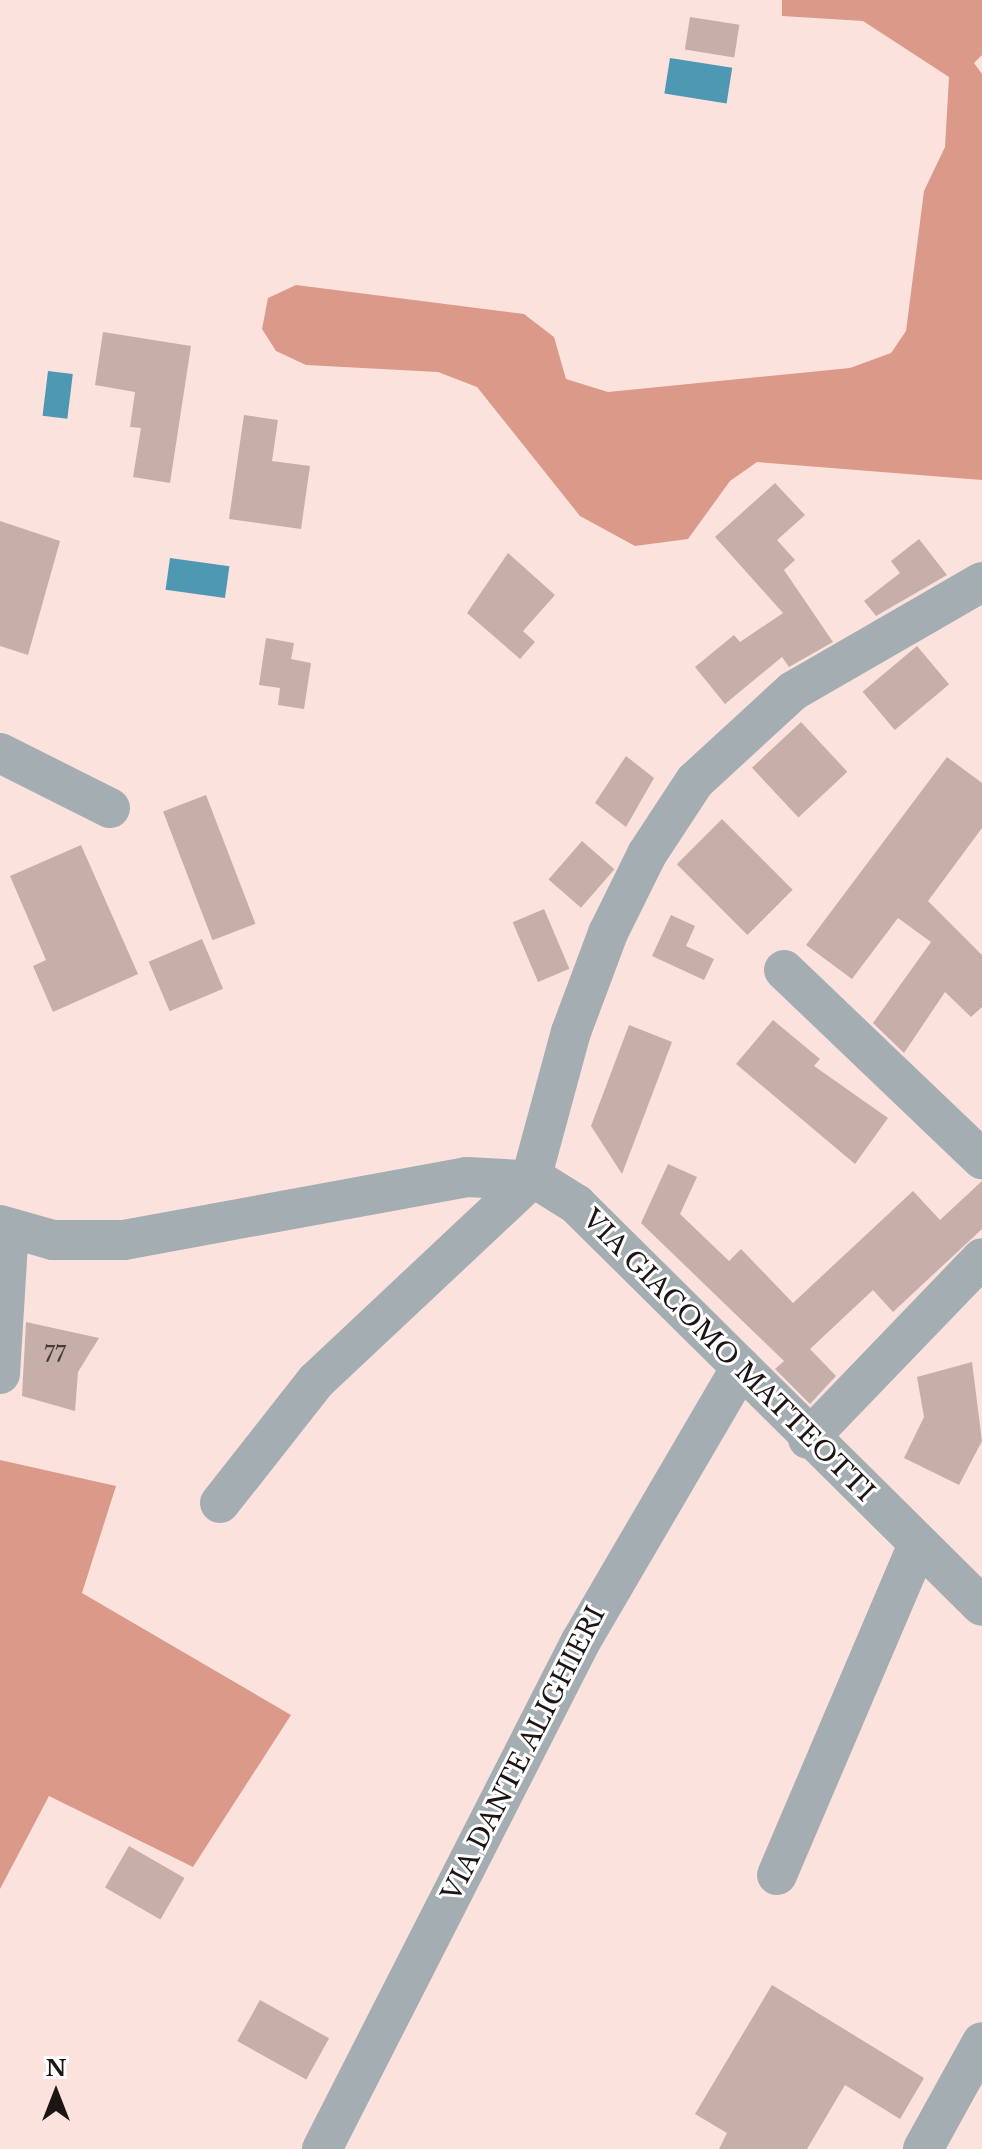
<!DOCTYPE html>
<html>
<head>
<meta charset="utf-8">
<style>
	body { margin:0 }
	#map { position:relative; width:982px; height:2149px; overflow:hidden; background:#fbe2dc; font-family:"Libre Baskerville",serif }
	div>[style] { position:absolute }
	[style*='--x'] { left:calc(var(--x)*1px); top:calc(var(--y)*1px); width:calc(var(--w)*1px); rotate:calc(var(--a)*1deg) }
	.forest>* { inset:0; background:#db9a89 }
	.water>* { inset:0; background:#4f98b3; transform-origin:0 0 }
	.building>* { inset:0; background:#c6afa9; transform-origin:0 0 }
	.minor>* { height:40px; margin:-20px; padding:0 20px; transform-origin:20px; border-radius:20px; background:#a4aeb2 }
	span { translate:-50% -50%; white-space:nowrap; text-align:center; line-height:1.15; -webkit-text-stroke:6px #fff; paint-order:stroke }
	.number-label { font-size:22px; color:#473c38 }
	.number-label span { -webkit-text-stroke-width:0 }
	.street-label { font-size:26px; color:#1d1513 }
	.north { position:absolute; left:16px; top:2053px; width:80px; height:80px; -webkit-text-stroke:6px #fff; paint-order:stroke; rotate:0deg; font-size:22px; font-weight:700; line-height:32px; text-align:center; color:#1d1513 }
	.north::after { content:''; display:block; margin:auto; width:28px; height:36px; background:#1d1513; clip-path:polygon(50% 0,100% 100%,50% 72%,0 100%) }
</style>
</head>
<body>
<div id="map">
	<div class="forest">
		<i style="clip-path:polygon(782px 0,982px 0,982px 55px,974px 63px,982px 74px,982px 480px,757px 462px,730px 481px,688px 539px,635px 546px,580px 516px,477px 387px,438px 372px,306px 365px,276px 351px,262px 329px,268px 298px,296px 285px,524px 314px,554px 337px,566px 379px,608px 392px,850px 368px,891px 353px,906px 331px,924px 191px,945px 147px,949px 77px,863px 21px,782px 16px)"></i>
		<i style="clip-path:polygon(0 1460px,116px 1486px,82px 1593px,291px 1715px,193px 1867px,49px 1796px,0 1889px)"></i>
	</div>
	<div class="water">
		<i style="left:670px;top:58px;width:63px;height:36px;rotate:9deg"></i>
		<i style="left:48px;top:371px;width:25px;height:45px;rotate:7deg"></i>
		<i style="left:170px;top:558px;width:60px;height:32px;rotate:8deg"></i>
	</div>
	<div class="building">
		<i style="left:690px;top:17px;width:50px;height:33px;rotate:9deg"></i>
		<i style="clip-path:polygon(103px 332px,191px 346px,170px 483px,133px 477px,141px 428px,130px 427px,135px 392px,95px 385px)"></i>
		<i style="clip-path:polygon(244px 415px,278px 420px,272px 461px,310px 466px,301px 529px,229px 519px)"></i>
		<i style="clip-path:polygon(775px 483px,805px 515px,777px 540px,795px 560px,784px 570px,833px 642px,789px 667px,782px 657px,725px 704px,695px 667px,734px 635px,740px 642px,783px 613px,715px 537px)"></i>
		<i style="clip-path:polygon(0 521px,60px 541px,28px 655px,0 646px)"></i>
		<i style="clip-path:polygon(919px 539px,947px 575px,876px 616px,864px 601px,900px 573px,891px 561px)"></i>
		<i style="clip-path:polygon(508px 553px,555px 595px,523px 631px,535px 642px,520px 659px,467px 613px)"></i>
		<i style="clip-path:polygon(266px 638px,294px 643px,291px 659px,311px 663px,304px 709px,278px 705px,280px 688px,259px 685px)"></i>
		<i style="left:917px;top:646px;width:50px;height:71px;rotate:50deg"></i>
		<i style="left:801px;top:722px;width:68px;height:67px;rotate:47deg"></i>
		<i style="clip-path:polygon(626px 756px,654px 778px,626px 827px,595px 803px)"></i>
		<i style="clip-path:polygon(947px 757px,982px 783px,982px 828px,928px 901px,982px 955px,982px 1007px,971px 1017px,945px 992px,904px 1053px,873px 1023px,931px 942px,898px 918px,852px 979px,806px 945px)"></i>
		<i style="left:206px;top:795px;width:138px;height:46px;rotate:69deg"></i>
		<i style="left:722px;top:819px;width:100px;height:64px;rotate:45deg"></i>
		<i style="left:582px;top:841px;width:43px;height:51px;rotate:41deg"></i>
		<i style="clip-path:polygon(81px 845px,138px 974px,53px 1012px,33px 966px,46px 960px,10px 876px)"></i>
		<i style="left:544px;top:909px;width:65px;height:34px;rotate:67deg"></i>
		<i style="clip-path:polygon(671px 915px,695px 926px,686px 946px,714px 959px,704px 980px,652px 956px)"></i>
		<i style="left:202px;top:939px;width:54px;height:58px;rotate:67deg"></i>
		<i style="clip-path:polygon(773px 1020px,820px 1059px,814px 1066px,888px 1118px,855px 1164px,736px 1064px)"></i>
		<i style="clip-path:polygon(629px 1025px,672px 1042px,622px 1174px,591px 1126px)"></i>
		<i style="clip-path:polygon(668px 1164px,697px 1177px,680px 1214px,729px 1261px,741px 1249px,793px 1303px,913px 1191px,940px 1220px,982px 1181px,982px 1229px,893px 1312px,873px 1290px,810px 1349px,836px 1376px,810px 1404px,775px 1369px,784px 1361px,641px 1223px)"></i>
		<i style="clip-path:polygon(26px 1322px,99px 1338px,78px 1372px,75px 1411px,22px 1396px)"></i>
		<i style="clip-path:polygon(972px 1362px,982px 1441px,959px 1485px,904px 1458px,924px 1417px,917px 1377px)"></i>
		<i style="left:129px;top:1846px;width:64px;height:48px;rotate:30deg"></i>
		<i style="clip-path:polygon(772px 1985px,924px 2078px,900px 2119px,845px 2085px,807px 2149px,719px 2149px,727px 2133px,695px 2114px)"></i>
		<i style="left:260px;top:2000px;width:79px;height:47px;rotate:29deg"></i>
	</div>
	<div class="minor">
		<i style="--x:0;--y:753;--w:123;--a:26.6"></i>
		<i style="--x:784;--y:970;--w:274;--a:43.7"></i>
		<i style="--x:0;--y:1225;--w:55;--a:15.8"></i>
		<i style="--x:53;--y:1240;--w:71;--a:0"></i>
		<i style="--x:124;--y:1240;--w:349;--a:-10.4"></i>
		<i style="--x:467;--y:1177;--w:72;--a:3.2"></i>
		<i style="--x:539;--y:1181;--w:44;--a:31.9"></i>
		<i style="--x:576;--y:1204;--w:571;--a:44.72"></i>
		<i style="--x:0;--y:1374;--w:146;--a:-86.5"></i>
		<i style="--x:808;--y:1439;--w:251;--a:-46.1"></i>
		<i style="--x:220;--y:1503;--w:155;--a:-51.8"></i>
		<i style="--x:316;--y:1381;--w:295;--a:-43.2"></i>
		<i style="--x:531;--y:1179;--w:152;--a:-74.8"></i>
		<i style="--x:571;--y:1032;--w:106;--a:-69.5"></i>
		<i style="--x:608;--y:933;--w:88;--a:-63.7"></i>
		<i style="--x:647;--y:854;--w:87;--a:-56.7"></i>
		<i style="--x:695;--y:781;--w:133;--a:-42.6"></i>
		<i style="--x:793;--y:691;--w:218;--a:-30"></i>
		<i style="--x:777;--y:1875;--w:360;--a:-66.9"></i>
		<i style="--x:322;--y:2149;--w:570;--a:-62.99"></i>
		<i style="--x:581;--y:1641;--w:317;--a:-59.7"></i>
		<i style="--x:923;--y:2149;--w:122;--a:-61.1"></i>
	</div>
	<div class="number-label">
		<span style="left:55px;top:1355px">77</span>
	</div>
	<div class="street-label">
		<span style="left:728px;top:1356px;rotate:45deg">VIA GIACOMO MATTEOTTI</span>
		<span style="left:524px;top:1754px;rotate:-63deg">VIA DANTE ALIGHIERI</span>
	</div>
	<div class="north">N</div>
</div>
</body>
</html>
